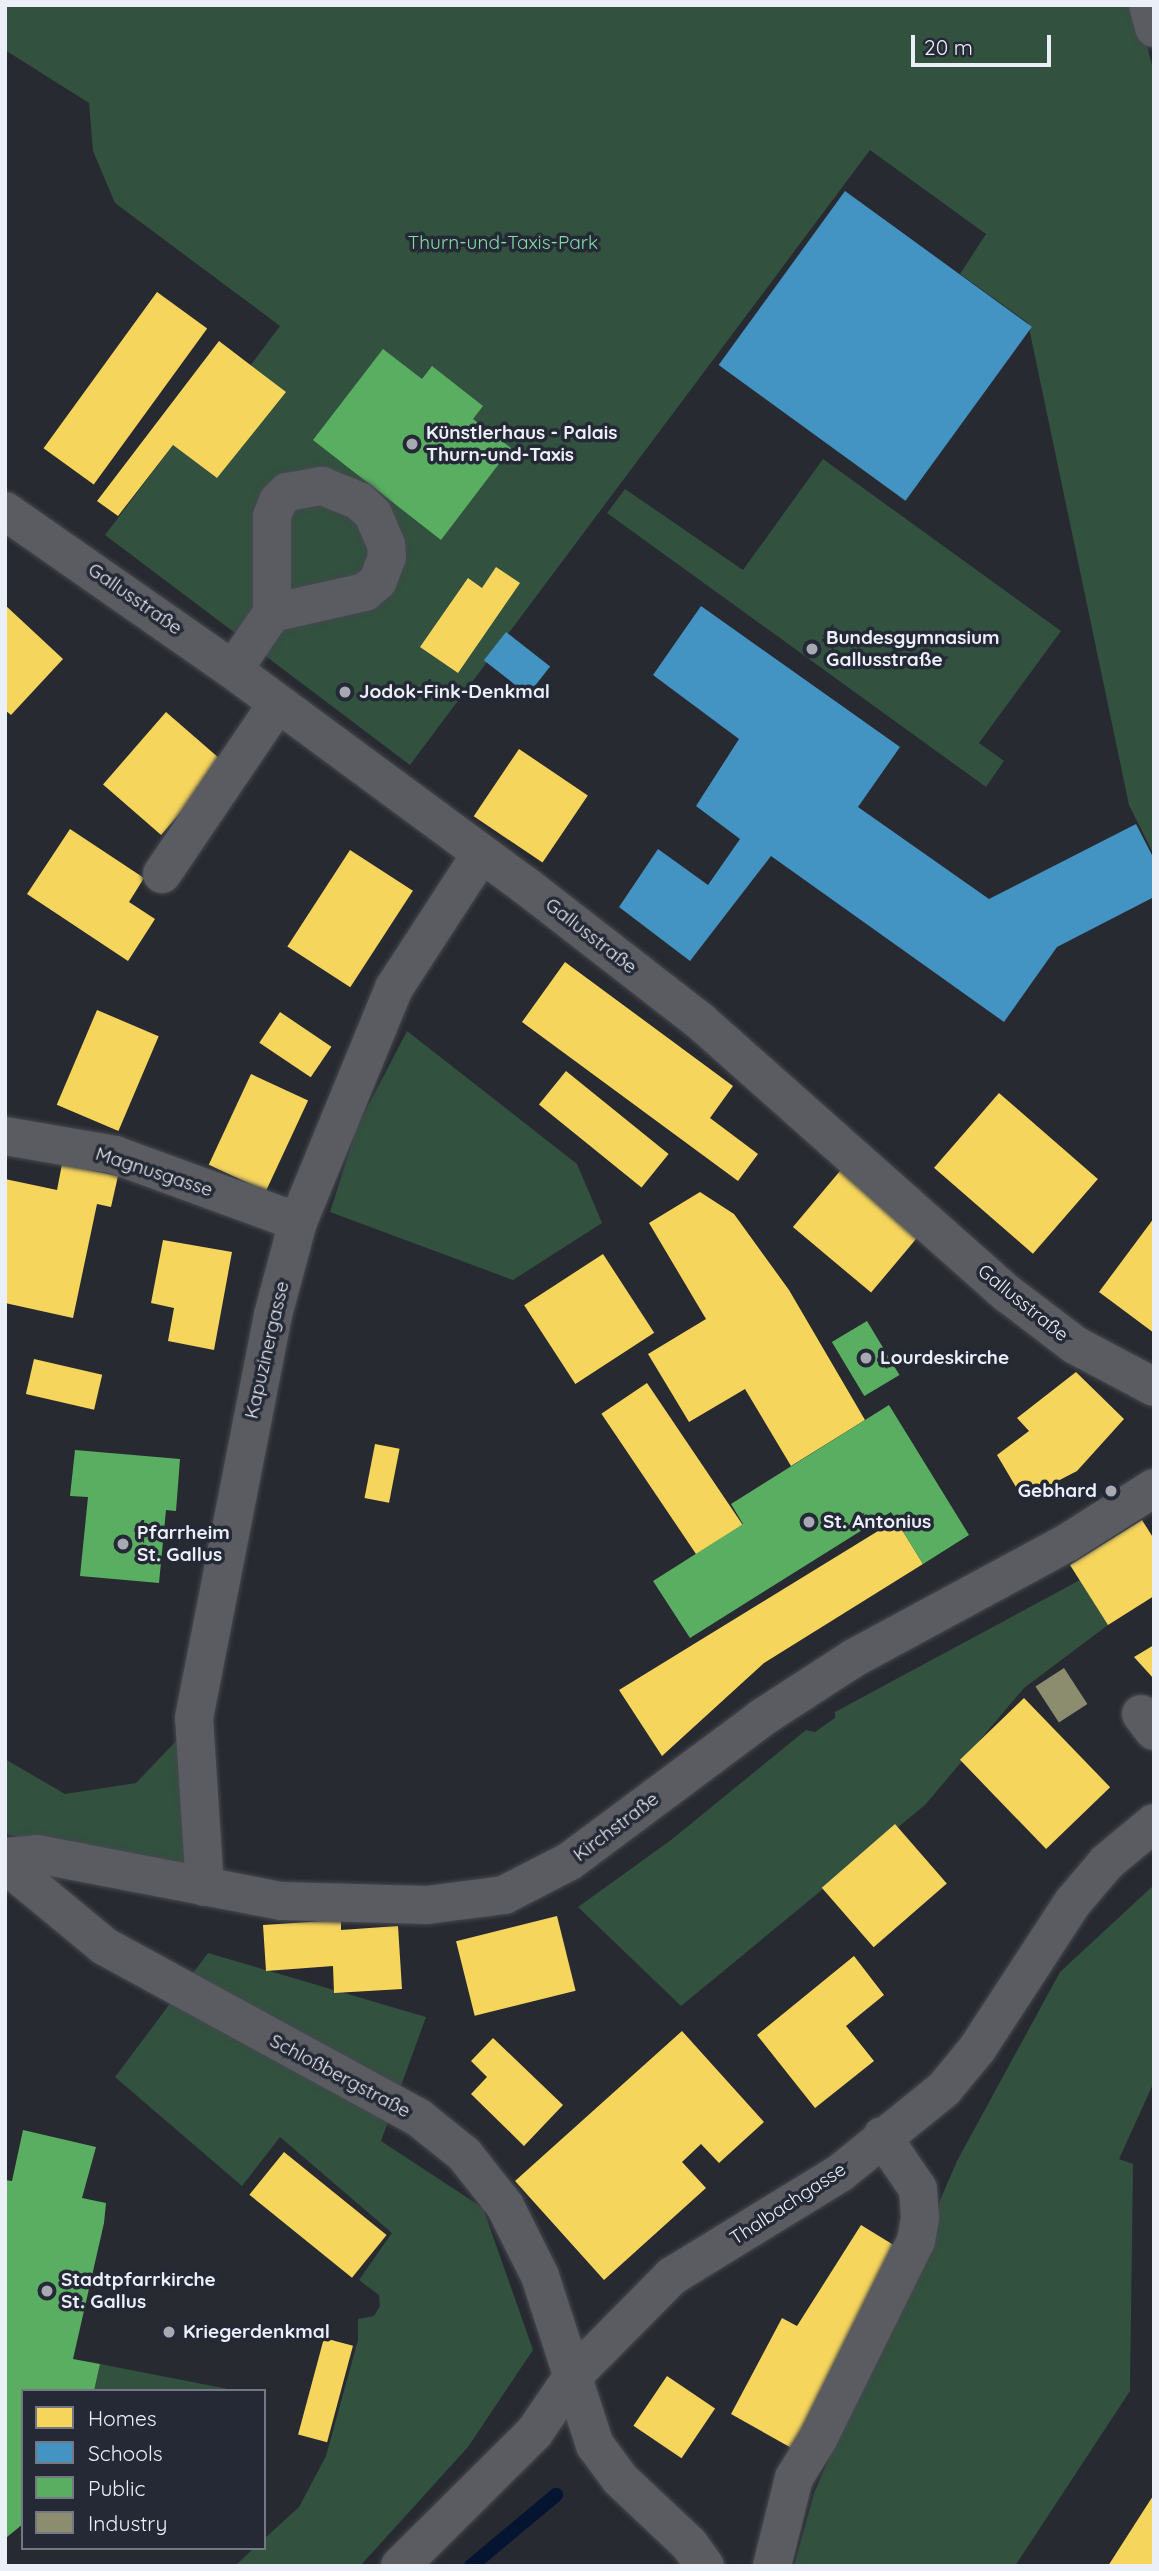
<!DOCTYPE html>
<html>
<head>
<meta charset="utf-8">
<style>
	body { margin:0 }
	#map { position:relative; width:1159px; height:2571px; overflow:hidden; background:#282a31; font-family:Quicksand,sans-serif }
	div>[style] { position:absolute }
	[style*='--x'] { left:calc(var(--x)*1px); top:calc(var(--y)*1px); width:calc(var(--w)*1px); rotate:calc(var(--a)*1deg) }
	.green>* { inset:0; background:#32513f }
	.homes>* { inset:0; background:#f6d55c; transform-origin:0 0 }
	.schools>* { inset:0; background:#4393c3; transform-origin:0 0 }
	.public>* { inset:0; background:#5aae61; transform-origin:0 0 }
	.industry>* { inset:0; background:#8c8c6e; transform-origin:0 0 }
	.stream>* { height:14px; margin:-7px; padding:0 7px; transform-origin:7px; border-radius:7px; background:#041431 }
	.roads { filter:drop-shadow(0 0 2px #45484d) drop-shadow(0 0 2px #45484d) }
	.minor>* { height:38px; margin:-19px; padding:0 19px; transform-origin:19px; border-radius:19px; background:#5a5c62 }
	.dots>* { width:19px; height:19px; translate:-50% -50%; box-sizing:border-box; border:4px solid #242935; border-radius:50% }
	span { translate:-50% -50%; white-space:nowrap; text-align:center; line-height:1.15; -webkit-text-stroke:7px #242935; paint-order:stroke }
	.park-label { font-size:19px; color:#83dca5 }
	.poi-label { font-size:19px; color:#ebeff7; font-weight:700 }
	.left { translate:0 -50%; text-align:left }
	.right { translate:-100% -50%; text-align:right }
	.street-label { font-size:19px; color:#ebeff7 }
	.frame { position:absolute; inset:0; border:7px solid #ebeff7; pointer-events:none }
	.legend { position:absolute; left:21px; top:2389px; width:245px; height:161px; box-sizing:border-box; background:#242935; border:2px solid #747883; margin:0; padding:9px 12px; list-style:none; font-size:21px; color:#ebeff7 }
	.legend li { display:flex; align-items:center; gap:14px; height:35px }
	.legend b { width:35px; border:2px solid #747883 }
	.scale { position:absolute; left:911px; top:35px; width:140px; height:32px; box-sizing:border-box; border:4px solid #ebeff7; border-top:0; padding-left:9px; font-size:21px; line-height:24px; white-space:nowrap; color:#ebeff7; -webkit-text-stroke:5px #242935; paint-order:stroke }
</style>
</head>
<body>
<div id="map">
	<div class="green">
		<i style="clip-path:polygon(5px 5px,1137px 5px,1154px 73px,1154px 855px,1129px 805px,1028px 323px,960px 274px,986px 234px,870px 150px,410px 765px,105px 535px,173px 445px,217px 478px,285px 392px,250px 366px,280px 326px,115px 203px,93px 151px,89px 103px,5px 50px)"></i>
		<i style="clip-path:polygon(823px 459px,1061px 631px,979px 743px,1004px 761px,986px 787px,607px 513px,625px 489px,743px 570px)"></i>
		<i style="clip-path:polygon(407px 1031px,577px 1164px,602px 1223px,513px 1280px,330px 1212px,357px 1127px)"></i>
		<i style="clip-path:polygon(1080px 1580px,1108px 1625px,1024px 1688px,925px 1805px,681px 2006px,578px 1907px,671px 1840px,806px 1730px,815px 1732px,835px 1718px,835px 1712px)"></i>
		<i style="clip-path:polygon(178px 1739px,195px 1837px,183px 1870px,5px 1834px,5px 1759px,65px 1794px,136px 1783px)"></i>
		<i style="clip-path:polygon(1154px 1885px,1154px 2082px,1119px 2159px,1133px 2164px,1130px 2391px,1015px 2566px,794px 2566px,814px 2493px,957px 2161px,1060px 1972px)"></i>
		<i style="clip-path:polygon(208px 1953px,426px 2017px,381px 2141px,483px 2208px,533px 2350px,468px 2447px,360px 2566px,235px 2566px,254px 2548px,264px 2548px,264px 2539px,299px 2507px,326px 2456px,358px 2340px,358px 2319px,374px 2316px,380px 2306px,379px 2295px,359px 2280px,392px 2233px,280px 2137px,242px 2186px,115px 2077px)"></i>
		<i style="clip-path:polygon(100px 2364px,233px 2390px,94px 2391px)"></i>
	</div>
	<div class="homes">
		<i style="left:157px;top:292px;width:62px;height:193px;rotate:36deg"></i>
		<i style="clip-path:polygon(219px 341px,286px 392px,217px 478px,173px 445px,118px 516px,97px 501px)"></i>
		<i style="clip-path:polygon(496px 567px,520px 583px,458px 673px,420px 647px,468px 578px,482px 588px)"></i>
		<i style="clip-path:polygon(5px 605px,63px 659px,11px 715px,5px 710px)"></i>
		<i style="left:166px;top:712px;width:77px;height:96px;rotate:41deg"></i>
		<i style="left:519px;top:749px;width:83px;height:81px;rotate:34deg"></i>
		<i style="clip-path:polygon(70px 829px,144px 878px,129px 902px,155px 919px,128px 961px,27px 894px)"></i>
		<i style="left:350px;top:850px;width:75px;height:115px;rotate:33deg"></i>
		<i style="clip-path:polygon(565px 962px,733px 1086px,710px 1118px,758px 1154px,738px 1181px,522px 1022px)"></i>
		<i style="left:97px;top:1010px;width:67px;height:103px;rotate:23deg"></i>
		<i style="left:280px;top:1012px;width:62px;height:37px;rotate:34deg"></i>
		<i style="left:566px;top:1071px;width:132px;height:43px;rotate:39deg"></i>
		<i style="left:251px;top:1074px;width:63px;height:100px;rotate:25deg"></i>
		<i style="left:999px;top:1093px;width:131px;height:99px;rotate:41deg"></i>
		<i style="clip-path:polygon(62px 1164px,118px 1176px,111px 1207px,97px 1204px,73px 1318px,5px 1303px,5px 1179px,57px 1190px)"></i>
		<i style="left:845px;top:1165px;width:102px;height:81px;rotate:40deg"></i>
		<i style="clip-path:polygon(700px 1192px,734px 1214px,789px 1290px,865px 1420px,791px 1466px,745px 1389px,689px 1422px,648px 1354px,706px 1319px,649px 1223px)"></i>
		<i style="clip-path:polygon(1154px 1218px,1154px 1333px,1099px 1292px)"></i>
		<i style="clip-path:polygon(163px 1240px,232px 1252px,214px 1350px,168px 1341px,174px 1308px,151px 1303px)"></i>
		<i style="left:603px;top:1254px;width:94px;height:94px;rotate:57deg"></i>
		<i style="left:34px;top:1359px;width:70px;height:36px;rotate:13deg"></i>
		<i style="clip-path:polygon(1076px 1372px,1124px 1419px,1077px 1471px,1023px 1499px,997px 1455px,1029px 1431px,1017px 1418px)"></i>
		<i style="left:647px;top:1383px;width:171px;height:55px;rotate:56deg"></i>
		<i style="left:375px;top:1444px;width:25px;height:55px;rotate:11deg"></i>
		<i style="clip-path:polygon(896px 1520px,923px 1564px,764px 1663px,662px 1756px,619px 1690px)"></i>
		<i style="clip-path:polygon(1142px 1520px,1154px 1539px,1154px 1596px,1108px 1625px,1070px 1565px)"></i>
		<i style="clip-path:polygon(1154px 1645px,1154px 1679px,1134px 1657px)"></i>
		<i style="left:1024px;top:1698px;width:124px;height:89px;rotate:46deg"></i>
		<i style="left:895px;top:1824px;width:79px;height:97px;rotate:49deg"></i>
		<i style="left:557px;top:1916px;width:77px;height:104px;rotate:76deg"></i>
		<i style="clip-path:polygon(341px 1920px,341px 1930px,398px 1926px,402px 1989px,334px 1993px,333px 1966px,266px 1971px,263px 1925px)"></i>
		<i style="clip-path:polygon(854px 1956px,884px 1995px,846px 2026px,874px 2061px,815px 2108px,757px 2035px)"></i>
		<i style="clip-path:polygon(682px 2031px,764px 2122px,719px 2163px,701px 2144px,682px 2162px,706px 2188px,604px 2280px,515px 2181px)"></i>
		<i style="clip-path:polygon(493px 2038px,563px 2105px,524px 2146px,471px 2094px,487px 2077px,471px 2061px)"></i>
		<i style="left:284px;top:2152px;width:132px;height:55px;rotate:39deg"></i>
		<i style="clip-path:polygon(861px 2225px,905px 2252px,795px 2450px,731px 2414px,782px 2318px,797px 2326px)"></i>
		<i style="left:324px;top:2338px;width:30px;height:100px;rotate:15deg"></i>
		<i style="left:667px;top:2376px;width:58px;height:60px;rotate:34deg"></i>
		<i style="clip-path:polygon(1154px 2495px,1154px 2566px,1108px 2566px,1151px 2499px)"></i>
	</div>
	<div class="schools">
		<i style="left:845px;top:191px;width:231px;height:215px;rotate:36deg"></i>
		<i style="clip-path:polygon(701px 606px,900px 747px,858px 807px,989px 899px,1136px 824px,1154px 859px,1154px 897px,1057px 947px,1004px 1022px,771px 856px,690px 961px,619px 907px,658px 849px,708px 885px,740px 839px,696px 806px,739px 739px,653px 675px)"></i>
		<i style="left:506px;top:632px;width:56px;height:36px;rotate:38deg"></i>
	</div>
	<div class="public">
		<i style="clip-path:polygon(383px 349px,422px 379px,432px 366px,483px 406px,473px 419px,511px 448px,441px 540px,313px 440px)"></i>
		<i style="left:867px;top:1321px;width:63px;height:41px;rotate:59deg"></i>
		<i style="clip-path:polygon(889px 1405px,969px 1535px,923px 1564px,891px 1512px,690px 1638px,653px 1581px,743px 1524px,731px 1504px)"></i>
		<i style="clip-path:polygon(75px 1450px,180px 1459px,176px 1511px,166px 1510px,159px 1583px,80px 1576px,88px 1497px,70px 1496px)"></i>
		<i style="clip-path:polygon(23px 2130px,96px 2147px,82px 2198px,106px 2203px,104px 2223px,73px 2359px,100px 2364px,94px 2391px,23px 2391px,23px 2524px,7px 2537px,5px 2180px,12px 2181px)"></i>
	</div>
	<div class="industry">
		<i style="left:1064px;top:1668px;width:43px;height:34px;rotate:57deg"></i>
	</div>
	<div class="stream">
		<i style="--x:471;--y:2566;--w:111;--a:-39.9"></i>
	</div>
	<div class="roads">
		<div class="minor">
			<i style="--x:1148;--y:5;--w:24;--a:75"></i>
			<i style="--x:5;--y:511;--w:278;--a:34.9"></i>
			<i style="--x:233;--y:670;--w:364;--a:36.4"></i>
			<i style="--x:526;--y:886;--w:220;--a:37.8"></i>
			<i style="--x:700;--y:1021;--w:412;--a:41.6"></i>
			<i style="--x:1008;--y:1294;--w:84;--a:37.3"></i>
			<i style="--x:1075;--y:1345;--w:89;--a:28"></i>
			<i style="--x:233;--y:670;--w:69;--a:-55.6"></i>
			<i style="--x:272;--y:613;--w:97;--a:-90"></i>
			<i style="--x:272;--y:516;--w:16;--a:-68"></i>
			<i style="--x:278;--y:501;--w:13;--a:-45"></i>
			<i style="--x:287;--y:492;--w:36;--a:-10"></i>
			<i style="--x:322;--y:486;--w:40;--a:22"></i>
			<i style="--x:359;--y:501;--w:19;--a:43"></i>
			<i style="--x:373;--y:514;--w:34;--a:67"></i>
			<i style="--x:386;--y:545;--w:12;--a:85"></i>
			<i style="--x:387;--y:557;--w:26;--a:111"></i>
			<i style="--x:378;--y:581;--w:17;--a:140"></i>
			<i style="--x:365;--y:592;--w:95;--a:167.3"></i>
			<i style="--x:162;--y:874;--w:205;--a:-55.9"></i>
			<i style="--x:5;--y:1136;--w:112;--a:9.8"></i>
			<i style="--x:115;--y:1155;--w:195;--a:20.1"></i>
			<i style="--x:1141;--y:1714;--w:21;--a:53"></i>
			<i style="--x:5;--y:1857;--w:32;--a:-5"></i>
			<i style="--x:37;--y:1854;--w:248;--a:10.9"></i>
			<i style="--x:281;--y:1901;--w:146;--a:1.6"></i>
			<i style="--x:427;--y:1905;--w:78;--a:-7.4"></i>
			<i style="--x:504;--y:1895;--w:74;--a:-27.3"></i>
			<i style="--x:570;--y:1861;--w:241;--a:-36.7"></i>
			<i style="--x:763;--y:1717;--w:108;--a:-33"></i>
			<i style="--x:854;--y:1658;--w:242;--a:-28.4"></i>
			<i style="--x:1067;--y:1543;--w:103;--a:-32.3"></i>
			<i style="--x:5;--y:1864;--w:129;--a:39.6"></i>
			<i style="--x:104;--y:1946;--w:359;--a:28.6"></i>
			<i style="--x:419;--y:2118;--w:58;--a:38.7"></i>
			<i style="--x:464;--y:2154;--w:66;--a:51.7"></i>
			<i style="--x:505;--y:2206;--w:78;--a:63.4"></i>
			<i style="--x:540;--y:2276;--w:178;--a:72"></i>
			<i style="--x:595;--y:2445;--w:42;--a:53.7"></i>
			<i style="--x:620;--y:2479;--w:95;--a:43.3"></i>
			<i style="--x:689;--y:2544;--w:27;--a:54"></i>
			<i style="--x:205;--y:1887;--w:169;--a:-93.7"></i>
			<i style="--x:194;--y:1718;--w:411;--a:-78.9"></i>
			<i style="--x:273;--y:1315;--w:96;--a:-75"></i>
			<i style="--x:298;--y:1222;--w:253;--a:-67.7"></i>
			<i style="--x:394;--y:988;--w:160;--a:-57"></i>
			<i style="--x:400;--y:2566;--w:189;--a:-44.8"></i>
			<i style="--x:534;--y:2433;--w:69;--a:-55.6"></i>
			<i style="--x:573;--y:2376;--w:141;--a:-45.3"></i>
			<i style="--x:672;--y:2276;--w:197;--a:-31.5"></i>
			<i style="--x:840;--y:2173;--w:134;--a:-38.9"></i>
			<i style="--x:944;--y:2089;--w:52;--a:-50.5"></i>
			<i style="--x:977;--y:2049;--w:176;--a:-56.9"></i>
			<i style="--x:1073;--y:1902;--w:52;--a:-49.6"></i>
			<i style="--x:1107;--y:1862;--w:61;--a:-39.7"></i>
			<i style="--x:772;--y:2566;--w:91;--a:-76"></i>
			<i style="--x:794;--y:2478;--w:46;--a:-58.4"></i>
			<i style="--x:818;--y:2439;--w:221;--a:-63.7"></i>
			<i style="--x:916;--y:2241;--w:23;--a:-80"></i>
			<i style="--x:920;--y:2218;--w:29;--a:-94"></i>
			<i style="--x:918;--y:2189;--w:64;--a:-124.2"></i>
		</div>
	</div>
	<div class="dots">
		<i style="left:412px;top:444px;background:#a7aab2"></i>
		<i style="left:812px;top:649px;background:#a7aab2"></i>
		<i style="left:345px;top:692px;background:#a7aab2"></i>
		<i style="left:866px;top:1358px;background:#a7aab2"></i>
		<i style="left:1111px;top:1491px;background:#a7aab2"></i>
		<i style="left:809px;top:1522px;background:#a7aab2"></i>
		<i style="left:123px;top:1544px;background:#a7aab2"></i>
		<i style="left:47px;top:2291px;background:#a7aab2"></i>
		<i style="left:169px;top:2332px;background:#a7aab2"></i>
	</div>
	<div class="park-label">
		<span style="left:503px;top:243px">Thurn-und-Taxis-Park</span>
	</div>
	<div class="poi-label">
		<span class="left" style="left:426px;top:444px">Künstlerhaus - Palais<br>Thurn-und-Taxis</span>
		<span class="left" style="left:826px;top:649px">Bundesgymnasium<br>Gallusstraße</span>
		<span class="left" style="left:359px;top:692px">Jodok-Fink-Denkmal</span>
		<span class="left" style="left:880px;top:1358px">Lourdeskirche</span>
		<span class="right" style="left:1097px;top:1491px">Gebhard</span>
		<span class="left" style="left:823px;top:1522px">St. Antonius</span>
		<span class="left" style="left:137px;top:1544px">Pfarrheim<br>St. Gallus</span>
		<span class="left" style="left:61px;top:2291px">Stadtpfarrkirche<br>St. Gallus</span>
		<span class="left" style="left:183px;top:2332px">Kriegerdenkmal</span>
	</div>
	<div class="street-label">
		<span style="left:135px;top:599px;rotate:35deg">Gallusstraße</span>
		<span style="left:591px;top:936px;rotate:38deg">Gallusstraße</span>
		<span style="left:154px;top:1172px;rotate:18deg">Magnusgasse</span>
		<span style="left:1023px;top:1303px;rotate:39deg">Gallusstraße</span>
		<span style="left:267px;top:1350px;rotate:-77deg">Kapuzinergasse</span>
		<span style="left:616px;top:1827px;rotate:-37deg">Kirchstraße</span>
		<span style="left:340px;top:2076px;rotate:28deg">Schloßbergstraße</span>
		<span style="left:788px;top:2204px;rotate:-33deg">Thalbachgasse</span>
	</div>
	<div class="frame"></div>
	<ul class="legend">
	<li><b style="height:19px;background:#f6d55c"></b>Homes</li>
	<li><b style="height:19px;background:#4393c3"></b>Schools</li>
	<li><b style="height:19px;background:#5aae61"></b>Public</li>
	<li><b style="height:19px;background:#8c8c6e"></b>Industry</li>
	</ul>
	<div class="scale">20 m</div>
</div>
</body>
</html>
